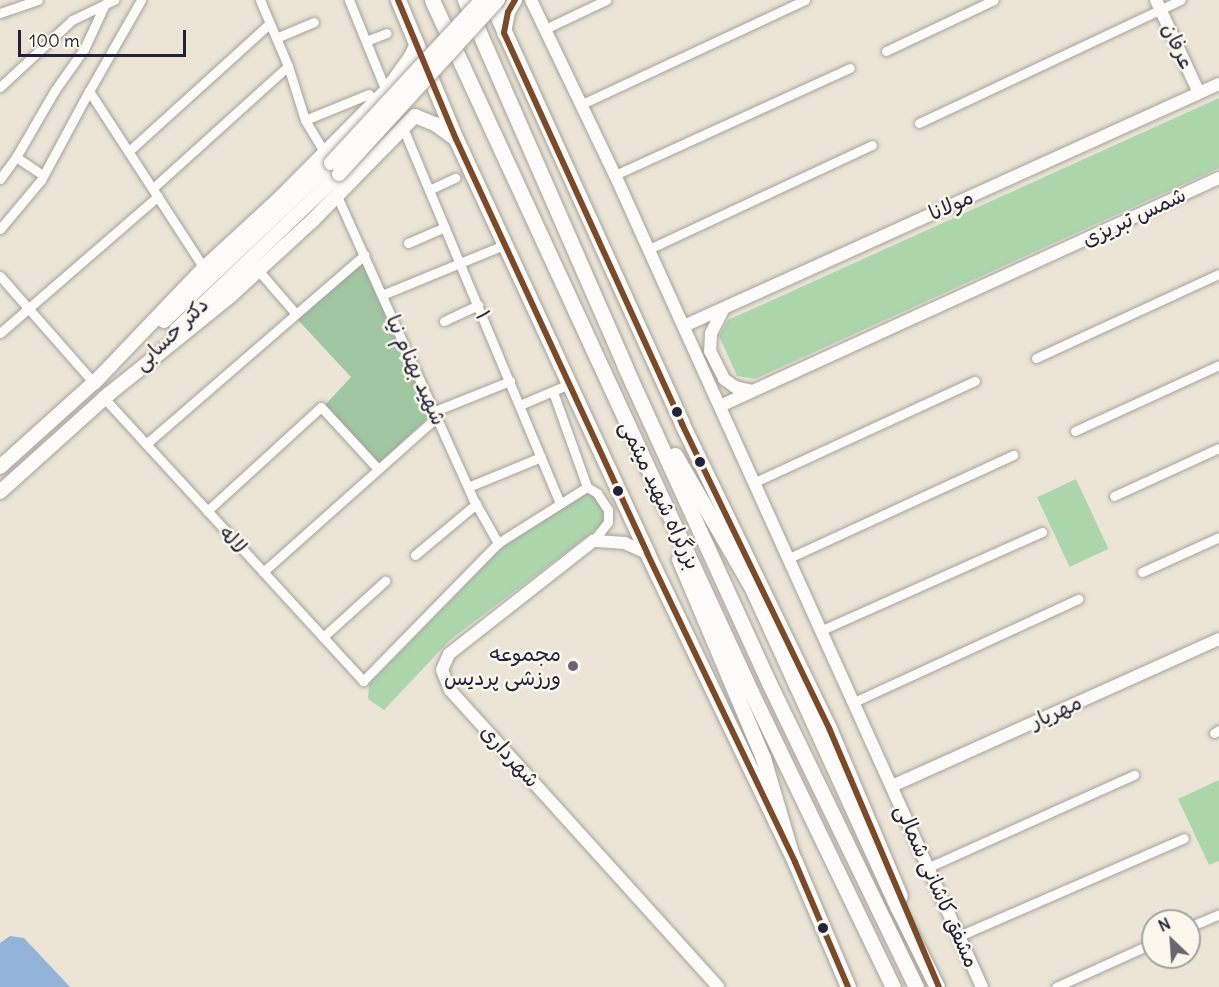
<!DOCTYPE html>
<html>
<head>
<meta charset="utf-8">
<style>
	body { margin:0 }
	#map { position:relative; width:1219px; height:987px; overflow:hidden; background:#ece5d7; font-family:Delius,"Playpen Sans Arabic",sans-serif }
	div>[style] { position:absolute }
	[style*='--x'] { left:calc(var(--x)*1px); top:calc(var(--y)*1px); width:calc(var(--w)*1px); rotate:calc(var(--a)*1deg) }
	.green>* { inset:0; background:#aed6ad; transform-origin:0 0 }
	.forest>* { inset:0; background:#a1c7a2 }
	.water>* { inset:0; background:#93b4d8 }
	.roads { filter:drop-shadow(0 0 2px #a5a19c) drop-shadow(0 0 2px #a5a19c) }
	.minor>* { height:9px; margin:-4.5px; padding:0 4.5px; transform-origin:4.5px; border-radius:4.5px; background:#fcfbf9 }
	.tertiary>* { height:12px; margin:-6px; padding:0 6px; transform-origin:6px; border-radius:6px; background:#fcfbf9 }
	.secondary>* { height:14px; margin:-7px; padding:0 7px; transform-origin:7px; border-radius:7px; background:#fcfbf9 }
	.primary>* { height:15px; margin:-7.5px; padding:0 7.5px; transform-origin:7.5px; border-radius:7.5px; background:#fcfbf9 }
	.trunk>* { height:15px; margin:-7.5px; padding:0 7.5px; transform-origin:7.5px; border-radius:7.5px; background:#fcfbf9 }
	.bridges { filter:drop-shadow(0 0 2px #a5a19c) drop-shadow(0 0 2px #a5a19c) }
	.secondary-bridge>* { height:14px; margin:-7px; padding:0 7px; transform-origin:7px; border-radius:7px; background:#fcfbf9 }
	.bus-1>* { height:6px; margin:-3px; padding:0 3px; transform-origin:3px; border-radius:3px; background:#7a4b2a }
	.dots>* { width:16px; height:16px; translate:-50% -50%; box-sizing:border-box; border:3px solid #fbf7ec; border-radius:50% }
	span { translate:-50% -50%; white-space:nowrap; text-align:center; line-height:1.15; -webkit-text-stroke:5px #fbf7ec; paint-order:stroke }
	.street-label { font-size:21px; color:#22223b }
	.poi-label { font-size:21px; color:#22223b }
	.right { translate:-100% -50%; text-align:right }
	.north { position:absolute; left:1141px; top:909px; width:60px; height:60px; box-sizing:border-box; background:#fbf7ec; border:2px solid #a4a2a5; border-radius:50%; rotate:335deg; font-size:16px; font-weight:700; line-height:24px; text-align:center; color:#22223b }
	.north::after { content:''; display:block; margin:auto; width:21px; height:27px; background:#696672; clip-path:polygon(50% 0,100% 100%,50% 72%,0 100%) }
	.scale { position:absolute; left:18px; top:30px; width:168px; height:27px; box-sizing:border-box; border:3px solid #22223b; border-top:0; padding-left:8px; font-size:18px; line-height:21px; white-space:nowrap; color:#22223b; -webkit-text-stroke:4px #fbf7ec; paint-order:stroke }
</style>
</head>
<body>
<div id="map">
	<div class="green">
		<i style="clip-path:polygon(1219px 98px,1219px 168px,755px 379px,737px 376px,719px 336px,728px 320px)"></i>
		<i style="left:1076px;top:479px;width:77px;height:43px;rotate:65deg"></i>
		<i style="clip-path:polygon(585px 493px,595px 496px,606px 510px,606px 522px,450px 640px,384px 710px,368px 699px,369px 684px,502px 548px)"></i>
		<i style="clip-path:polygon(1219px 780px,1219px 861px,1209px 865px,1178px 799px)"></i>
	</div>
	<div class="forest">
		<i style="clip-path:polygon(362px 263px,431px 415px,379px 463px,325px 405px,351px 377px,297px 319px)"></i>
	</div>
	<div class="water">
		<i style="clip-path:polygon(10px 936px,24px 938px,70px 987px,0 987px,0 943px)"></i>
	</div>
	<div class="roads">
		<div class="minor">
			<i style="--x:141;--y:0;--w:105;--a:119.7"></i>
			<i style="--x:89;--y:91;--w:211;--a:57"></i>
			<i style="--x:260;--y:0;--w:72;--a:67"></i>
			<i style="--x:288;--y:66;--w:57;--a:72.5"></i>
			<i style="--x:305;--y:120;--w:39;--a:59"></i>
			<i style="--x:349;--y:0;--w:98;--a:67.9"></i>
			<i style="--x:0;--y:13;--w:40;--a:-18.9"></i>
			<i style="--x:545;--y:29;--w:68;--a:-25.4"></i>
			<i style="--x:276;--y:38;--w:41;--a:-22.8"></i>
			<i style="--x:366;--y:41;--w:22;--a:-21"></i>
			<i style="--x:886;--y:51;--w:119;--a:-25.3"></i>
			<i style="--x:0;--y:87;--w:98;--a:-42.9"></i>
			<i style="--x:72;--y:20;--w:47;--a:-25.5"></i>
			<i style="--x:582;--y:104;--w:246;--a:-25"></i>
			<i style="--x:305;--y:120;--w:69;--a:-22.1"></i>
			<i style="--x:919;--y:123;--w:289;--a:-25.2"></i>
			<i style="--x:403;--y:128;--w:407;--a:67.3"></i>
			<i style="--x:129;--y:151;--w:190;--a:-42.2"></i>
			<i style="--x:16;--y:157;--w:32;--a:34"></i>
			<i style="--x:615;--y:175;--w:258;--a:-24.5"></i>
			<i style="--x:0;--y:179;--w:27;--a:-54"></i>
			<i style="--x:16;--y:157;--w:78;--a:-59.8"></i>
			<i style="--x:55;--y:90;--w:50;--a:-54.7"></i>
			<i style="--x:84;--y:49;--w:50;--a:-65"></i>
			<i style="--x:153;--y:188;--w:182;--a:-42.1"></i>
			<i style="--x:429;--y:190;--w:29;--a:-25"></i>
			<i style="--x:337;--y:196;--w:332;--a:65.8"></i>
			<i style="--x:473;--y:499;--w:51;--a:60.4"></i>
			<i style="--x:0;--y:229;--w:64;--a:-50.1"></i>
			<i style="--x:41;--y:180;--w:101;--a:-61.7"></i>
			<i style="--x:408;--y:243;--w:40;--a:-23.4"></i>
			<i style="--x:649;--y:249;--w:246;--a:-25"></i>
			<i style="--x:258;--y:270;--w:58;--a:49.2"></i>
			<i style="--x:0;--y:276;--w:142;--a:48.7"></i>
			<i style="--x:382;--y:295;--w:132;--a:-22.3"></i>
			<i style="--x:444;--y:321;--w:38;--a:-25"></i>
			<i style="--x:0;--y:333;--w:209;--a:-40.9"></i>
			<i style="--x:1036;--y:358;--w:201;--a:-24.7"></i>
			<i style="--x:553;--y:392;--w:101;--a:70.3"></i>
			<i style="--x:587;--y:487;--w:12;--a:31"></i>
			<i style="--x:597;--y:493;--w:20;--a:57"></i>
			<i style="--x:608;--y:510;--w:12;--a:90"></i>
			<i style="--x:608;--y:522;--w:24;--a:128"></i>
			<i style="--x:104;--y:398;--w:384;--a:47.5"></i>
			<i style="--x:363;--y:681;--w:193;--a:-45.6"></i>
			<i style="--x:498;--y:543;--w:105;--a:-32.2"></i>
			<i style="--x:520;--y:405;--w:53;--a:-23.2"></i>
			<i style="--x:435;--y:411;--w:81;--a:-21.8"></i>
			<i style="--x:1075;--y:431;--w:158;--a:-24.6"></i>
			<i style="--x:146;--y:444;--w:289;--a:-40.9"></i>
			<i style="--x:755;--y:482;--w:242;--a:-24.7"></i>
			<i style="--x:468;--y:487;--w:79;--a:-22.3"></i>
			<i style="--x:1114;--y:496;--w:115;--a:-24.6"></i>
			<i style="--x:207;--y:511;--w:154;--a:-42.4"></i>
			<i style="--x:321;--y:407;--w:84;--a:47.4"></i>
			<i style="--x:415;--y:555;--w:80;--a:-39.9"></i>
			<i style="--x:789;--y:558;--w:247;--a:-24.7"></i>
			<i style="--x:263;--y:572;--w:233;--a:-41.7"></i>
			<i style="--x:1142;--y:572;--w:85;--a:-24.4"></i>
			<i style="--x:822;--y:630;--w:241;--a:-24"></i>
			<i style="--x:323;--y:637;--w:84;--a:-42.1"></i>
			<i style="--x:854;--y:702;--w:247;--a:-24.7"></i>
			<i style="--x:1214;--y:733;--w:6;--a:-31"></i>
			<i style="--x:929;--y:867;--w:225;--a:-24.2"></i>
			<i style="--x:1189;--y:927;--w:33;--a:-23"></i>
			<i style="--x:959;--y:936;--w:245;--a:-23.5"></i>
			<i style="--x:1056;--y:987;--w:107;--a:-24.4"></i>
		</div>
		<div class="tertiary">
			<i style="--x:531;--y:0;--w:194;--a:64.4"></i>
			<i style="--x:615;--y:175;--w:891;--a:65.68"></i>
			<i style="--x:1156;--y:0;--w:102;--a:65.2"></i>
			<i style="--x:724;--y:308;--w:29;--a:117"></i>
			<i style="--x:711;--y:334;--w:17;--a:93"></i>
			<i style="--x:710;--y:351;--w:31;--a:63"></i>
			<i style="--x:724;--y:379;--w:14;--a:36"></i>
			<i style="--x:735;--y:387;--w:17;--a:13"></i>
			<i style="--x:684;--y:326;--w:587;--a:-24.34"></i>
			<i style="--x:720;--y:406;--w:549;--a:-24.56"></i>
			<i style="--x:647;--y:553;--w:24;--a:-156"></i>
			<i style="--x:625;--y:543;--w:32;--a:-176"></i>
			<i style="--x:593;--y:541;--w:183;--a:141.9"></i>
			<i style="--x:449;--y:654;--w:17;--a:114"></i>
			<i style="--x:442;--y:670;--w:22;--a:68"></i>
			<i style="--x:450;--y:690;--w:400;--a:47.9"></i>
			<i style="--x:892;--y:786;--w:359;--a:-24.2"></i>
		</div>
		<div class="secondary">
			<i style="--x:504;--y:33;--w:21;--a:-79"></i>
			<i style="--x:508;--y:12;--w:14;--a:-60"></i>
			<i style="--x:164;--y:321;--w:230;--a:-43.4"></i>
			<i style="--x:176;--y:330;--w:226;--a:-43.7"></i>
			<i style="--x:94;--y:383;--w:159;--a:-46.3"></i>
			<i style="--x:204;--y:268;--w:106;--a:-42.7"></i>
			<i style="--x:282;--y:196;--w:148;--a:-45.3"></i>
			<i style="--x:386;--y:91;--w:41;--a:-54"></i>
			<i style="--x:410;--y:58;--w:16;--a:-63"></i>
			<i style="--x:104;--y:398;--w:161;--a:-38.9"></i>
			<i style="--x:229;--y:297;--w:113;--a:-42.5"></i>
			<i style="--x:312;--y:221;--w:147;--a:-45.6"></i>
			<i style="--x:415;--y:116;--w:22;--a:22"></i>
			<i style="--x:435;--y:124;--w:26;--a:36"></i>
			<i style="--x:0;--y:467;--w:135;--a:-42"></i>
			<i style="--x:0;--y:492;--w:148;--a:-42"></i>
		</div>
		<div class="primary">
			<i style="--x:398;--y:0;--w:151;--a:67.4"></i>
			<i style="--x:456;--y:139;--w:456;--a:65.2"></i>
			<i style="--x:647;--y:553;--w:343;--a:64.4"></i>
			<i style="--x:795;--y:862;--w:136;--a:67"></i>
			<i style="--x:490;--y:0;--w:465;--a:65.6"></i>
			<i style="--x:682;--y:424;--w:338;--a:64.2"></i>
			<i style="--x:829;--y:728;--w:182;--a:67.1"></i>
		</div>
		<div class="trunk">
			<i style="--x:432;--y:0;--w:762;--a:65.25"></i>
			<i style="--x:751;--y:692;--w:327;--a:64.3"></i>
			<i style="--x:465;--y:0;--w:400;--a:66.4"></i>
			<i style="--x:625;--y:367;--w:347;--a:65.5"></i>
			<i style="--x:769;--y:683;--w:338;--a:64.2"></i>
			<i style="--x:675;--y:455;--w:151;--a:59.9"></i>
			<i style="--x:751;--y:586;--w:354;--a:65.5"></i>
			<i style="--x:898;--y:908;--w:88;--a:63.7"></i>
			<i style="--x:679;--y:559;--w:216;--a:67.1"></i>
			<i style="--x:763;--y:758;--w:99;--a:73.6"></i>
		</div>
	</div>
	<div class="bridges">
		<div class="secondary-bridge">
			<i style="--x:331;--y:163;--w:222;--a:-47.2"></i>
			<i style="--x:339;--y:174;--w:236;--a:-47.6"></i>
		</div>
	</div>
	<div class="bus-1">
		<i style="--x:398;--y:0;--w:151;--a:67.4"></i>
		<i style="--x:456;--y:139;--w:456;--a:65.2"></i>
		<i style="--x:647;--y:553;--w:343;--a:64.4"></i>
		<i style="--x:795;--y:862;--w:136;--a:67"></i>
		<i style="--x:515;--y:0;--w:14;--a:120"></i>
		<i style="--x:508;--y:12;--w:21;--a:101"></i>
		<i style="--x:504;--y:33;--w:430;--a:65.5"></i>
		<i style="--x:682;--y:424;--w:338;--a:64.2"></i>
		<i style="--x:829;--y:728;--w:281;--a:67"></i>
	</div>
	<div class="dots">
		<i style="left:677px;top:412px;background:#22223b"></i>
		<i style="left:700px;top:462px;background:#22223b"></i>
		<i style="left:618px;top:491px;background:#22223b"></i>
		<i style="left:573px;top:666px;background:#696672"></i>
		<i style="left:823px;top:928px;background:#22223b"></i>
	</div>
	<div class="street-label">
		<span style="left:1178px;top:46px;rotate:65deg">عرفان</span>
		<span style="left:951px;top:205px;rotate:-24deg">مولانا</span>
		<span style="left:1134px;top:217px;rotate:-25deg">شمس تبریزی</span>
		<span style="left:483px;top:315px;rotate:67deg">۱</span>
		<span style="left:171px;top:334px;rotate:-44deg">دکتر حسابی</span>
		<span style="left:416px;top:370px;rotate:66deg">شهید بهنام نیا</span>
		<span style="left:660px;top:495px;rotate:65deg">بزرگراه شهید میثمی</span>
		<span style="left:233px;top:540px;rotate:48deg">لاله</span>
		<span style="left:1056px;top:712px;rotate:-24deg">مهریار</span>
		<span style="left:510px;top:756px;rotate:48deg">شهرداری</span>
		<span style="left:937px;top:886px;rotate:66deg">مشفق کاشانی شمالی</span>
	</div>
	<div class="poi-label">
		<span class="right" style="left:561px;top:666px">مجموعه<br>ورزشی پردیس</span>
	</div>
	<div class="north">N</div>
	<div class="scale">100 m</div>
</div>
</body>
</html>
